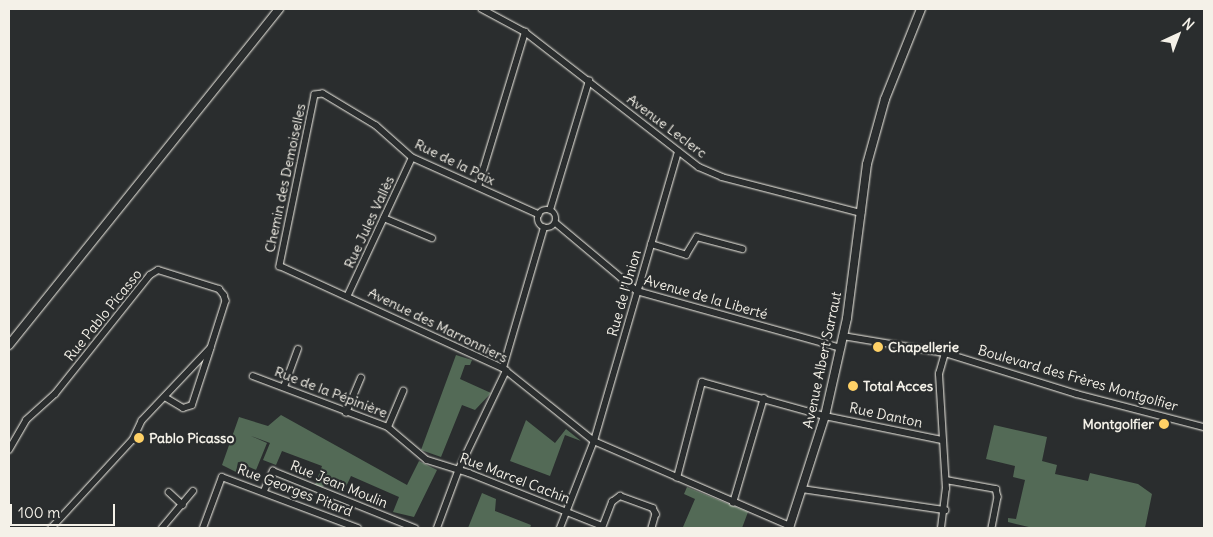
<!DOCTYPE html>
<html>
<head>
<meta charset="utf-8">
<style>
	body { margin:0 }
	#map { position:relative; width:1213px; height:537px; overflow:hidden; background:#2a2d2e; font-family:Delius,sans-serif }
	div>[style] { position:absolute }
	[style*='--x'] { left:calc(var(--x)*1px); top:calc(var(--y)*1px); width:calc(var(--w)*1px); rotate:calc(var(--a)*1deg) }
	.green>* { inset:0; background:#536a56 }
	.roads { filter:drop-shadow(0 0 1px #f4f1e8) drop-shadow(0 0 1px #f4f1e8) }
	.street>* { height:5.5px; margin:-2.75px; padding:0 2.75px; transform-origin:2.75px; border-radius:2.75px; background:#2a2d2e }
	.street>.ring { margin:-2.75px; padding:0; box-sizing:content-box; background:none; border:5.5px solid #2a2d2e; border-radius:50% }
	.secondary>* { height:8px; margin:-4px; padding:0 4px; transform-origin:4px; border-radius:4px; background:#2a2d2e }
	.dots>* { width:14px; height:14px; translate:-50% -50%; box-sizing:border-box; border:2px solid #2a2d2e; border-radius:50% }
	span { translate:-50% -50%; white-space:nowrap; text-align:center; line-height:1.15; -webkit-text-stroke:4.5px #2a2d2e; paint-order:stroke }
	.street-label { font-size:14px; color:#f4f1e8 }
	.poi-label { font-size:14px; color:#f4f1e8; font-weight:700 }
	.left { translate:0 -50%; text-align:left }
	.right { translate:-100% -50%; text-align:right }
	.frame { position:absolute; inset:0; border:10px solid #f4f1e8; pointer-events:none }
	.north { position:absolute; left:1153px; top:10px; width:50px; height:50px; -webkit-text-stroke:4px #2a2d2e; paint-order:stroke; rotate:43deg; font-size:14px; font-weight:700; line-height:20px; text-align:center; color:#f4f1e8 }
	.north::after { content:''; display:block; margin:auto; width:18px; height:22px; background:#f4f1e8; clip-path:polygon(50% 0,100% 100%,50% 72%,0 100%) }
	.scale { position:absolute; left:10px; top:504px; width:105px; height:22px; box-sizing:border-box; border:2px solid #f4f1e8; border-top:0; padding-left:6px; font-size:15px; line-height:18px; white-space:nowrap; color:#f4f1e8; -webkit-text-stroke:4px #2a2d2e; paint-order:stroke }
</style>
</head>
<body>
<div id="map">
	<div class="green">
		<i style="clip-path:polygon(456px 355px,472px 360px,470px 365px,465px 365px,460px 379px,491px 393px,475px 410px,462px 405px,441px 457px,421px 450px)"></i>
		<i style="clip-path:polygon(281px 415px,407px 485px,419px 461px,437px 470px,414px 517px,393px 512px,399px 497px,351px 476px,343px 493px,335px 489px,331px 483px,322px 487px,315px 485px,322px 466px,282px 451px,276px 465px,263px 460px,270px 443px,251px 436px,267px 443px,256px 470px,238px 462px,236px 472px,222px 465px,239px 417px,268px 426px)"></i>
		<i style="clip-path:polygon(526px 420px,555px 443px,566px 429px,581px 441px,565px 435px,550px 476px,510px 461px)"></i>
		<i style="clip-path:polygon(994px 425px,1047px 437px,1042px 461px,1057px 465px,1055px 474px,1088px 481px,1090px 473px,1138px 484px,1152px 494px,1145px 528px,1033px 528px,1008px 522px,1008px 518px,1016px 519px,1025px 480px,1013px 477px,1015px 466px,986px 459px)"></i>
		<i style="clip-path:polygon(687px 487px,748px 512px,742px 528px,683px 527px,695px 499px,684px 494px)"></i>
		<i style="clip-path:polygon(482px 493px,496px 499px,495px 511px,531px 525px,530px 528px,468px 528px)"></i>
	</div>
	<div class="roads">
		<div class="street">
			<i style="--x:482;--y:9;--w:49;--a:28.1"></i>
			<i style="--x:525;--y:32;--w:220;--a:37.8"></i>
			<i style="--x:699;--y:167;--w:25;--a:23"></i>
			<i style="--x:722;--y:177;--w:144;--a:14.5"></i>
			<i style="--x:478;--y:187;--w:162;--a:-73.1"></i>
			<i class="ring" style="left:538px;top:210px;width:12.5px;height:12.5px"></i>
			<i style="--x:550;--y:210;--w:135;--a:-73.2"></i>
			<i style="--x:539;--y:215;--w:139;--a:-155.8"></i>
			<i style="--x:412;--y:158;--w:48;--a:-138.4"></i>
			<i style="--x:376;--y:126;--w:62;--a:-148.9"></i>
			<i style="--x:323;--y:94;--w:8;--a:173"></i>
			<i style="--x:315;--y:95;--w:175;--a:101.6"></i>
			<i style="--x:280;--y:266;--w:245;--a:24.6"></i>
			<i style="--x:503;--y:368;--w:117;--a:38.7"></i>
			<i style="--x:594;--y:441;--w:214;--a:23.4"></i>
			<i style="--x:384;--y:218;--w:52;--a:22.6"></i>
			<i style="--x:556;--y:223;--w:106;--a:40"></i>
			<i style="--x:637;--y:291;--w:212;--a:15.6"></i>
			<i style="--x:651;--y:244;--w:37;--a:17"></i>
			<i style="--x:686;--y:255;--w:21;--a:-59"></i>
			<i style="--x:697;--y:237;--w:47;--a:14.9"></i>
			<i style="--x:348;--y:295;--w:151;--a:-65"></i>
			<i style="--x:843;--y:336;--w:103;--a:9.5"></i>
			<i style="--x:945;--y:353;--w:138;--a:17.3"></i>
			<i style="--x:1077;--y:394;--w:131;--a:14.6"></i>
			<i style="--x:503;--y:368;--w:146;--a:-73.7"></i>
			<i style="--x:253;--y:376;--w:144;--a:20.7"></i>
			<i style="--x:388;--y:427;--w:51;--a:40.2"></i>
			<i style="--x:427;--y:460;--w:44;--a:17.2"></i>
			<i style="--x:469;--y:473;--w:143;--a:21.7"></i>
			<i style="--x:284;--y:387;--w:40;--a:-69.8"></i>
			<i style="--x:165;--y:397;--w:21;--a:31"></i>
			<i style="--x:183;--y:408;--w:9;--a:-18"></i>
			<i style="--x:192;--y:405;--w:58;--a:-71.9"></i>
			<i style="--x:346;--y:413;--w:38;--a:-67"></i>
			<i style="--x:388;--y:427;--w:39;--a:-67"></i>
			<i style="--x:9;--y:450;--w:34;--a:-60"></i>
			<i style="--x:26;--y:420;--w:39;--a:-42"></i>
			<i style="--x:55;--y:394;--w:152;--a:-51.4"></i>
			<i style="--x:150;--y:275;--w:9;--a:-32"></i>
			<i style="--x:158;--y:270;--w:64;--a:17.3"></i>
			<i style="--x:219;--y:289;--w:8;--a:50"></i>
			<i style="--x:224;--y:295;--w:6;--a:72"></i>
			<i style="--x:226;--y:301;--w:49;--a:107.7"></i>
			<i style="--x:211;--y:348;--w:100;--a:133.4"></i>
			<i style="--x:142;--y:421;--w:21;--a:115"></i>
			<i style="--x:133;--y:440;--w:120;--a:132.6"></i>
			<i style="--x:677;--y:478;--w:99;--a:-75.4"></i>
			<i style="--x:702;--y:382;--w:128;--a:15.5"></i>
			<i style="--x:825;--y:416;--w:119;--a:11.6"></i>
			<i style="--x:946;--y:480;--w:51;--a:10.2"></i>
			<i style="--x:996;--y:489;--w:8;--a:76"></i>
			<i style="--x:998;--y:497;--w:32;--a:101"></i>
			<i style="--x:802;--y:489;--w:145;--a:8.4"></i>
			<i style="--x:264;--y:491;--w:22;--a:-66"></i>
			<i style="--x:273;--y:471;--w:153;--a:21.9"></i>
			<i style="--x:169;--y:492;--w:19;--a:43"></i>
			<i style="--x:733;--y:503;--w:109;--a:-73.6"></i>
			<i style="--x:162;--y:528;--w:48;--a:-50"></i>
			<i style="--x:203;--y:528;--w:54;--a:-69.6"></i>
			<i style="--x:222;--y:477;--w:145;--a:20.6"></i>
			<i style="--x:437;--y:528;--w:63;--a:-69.6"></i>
			<i style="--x:459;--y:469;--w:109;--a:-64.4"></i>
			<i style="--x:560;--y:528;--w:93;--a:-68.7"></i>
			<i style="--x:594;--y:441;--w:301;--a:-73.8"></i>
			<i style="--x:602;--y:528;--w:28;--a:-69"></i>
			<i style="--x:612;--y:502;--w:10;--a:-37"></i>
			<i style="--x:620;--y:496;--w:35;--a:20"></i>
			<i style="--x:653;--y:508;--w:7;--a:63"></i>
			<i style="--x:656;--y:514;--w:15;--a:106"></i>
			<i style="--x:941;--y:528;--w:39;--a:-83"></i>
			<i style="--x:946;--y:489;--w:115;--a:-93.5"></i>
			<i style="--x:939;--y:374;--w:22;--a:-74"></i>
		</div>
		<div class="secondary">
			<i style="--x:9;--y:345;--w:431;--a:-51.2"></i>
			<i style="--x:789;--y:528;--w:118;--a:-72.2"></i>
			<i style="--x:825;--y:416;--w:100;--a:-77.3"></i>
			<i style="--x:847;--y:318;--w:155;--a:-82.6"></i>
			<i style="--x:867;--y:164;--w:67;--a:-74.5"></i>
			<i style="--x:885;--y:99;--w:97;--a:-68.2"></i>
		</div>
	</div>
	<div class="dots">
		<i style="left:878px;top:347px;background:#ffd166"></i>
		<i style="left:853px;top:386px;background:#ffd166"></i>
		<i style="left:1164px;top:424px;background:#ffd166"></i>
		<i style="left:139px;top:438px;background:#ffd166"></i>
	</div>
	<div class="street-label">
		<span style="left:667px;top:126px;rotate:37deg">Avenue Leclerc</span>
		<span style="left:455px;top:162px;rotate:26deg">Rue de la Paix</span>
		<span style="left:285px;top:178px;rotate:-78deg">Chemin des Demoiselles</span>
		<span style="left:369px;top:222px;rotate:-65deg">Rue Jules Vallès</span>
		<span style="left:624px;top:293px;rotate:-74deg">Rue de l'Union</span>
		<span style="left:706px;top:297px;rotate:16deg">Avenue de la Liberté</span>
		<span style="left:103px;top:315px;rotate:-51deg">Rue Pablo Picasso</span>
		<span style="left:438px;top:325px;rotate:26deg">Avenue des Marronniers</span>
		<span style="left:822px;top:360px;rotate:-78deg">Avenue Albert Sarraut</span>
		<span style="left:1078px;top:378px;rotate:16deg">Boulevard des Frères Montgolfier</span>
		<span style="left:331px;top:392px;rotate:21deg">Rue de la Pépinière</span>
		<span style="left:886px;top:415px;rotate:12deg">Rue Danton</span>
		<span style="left:515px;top:478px;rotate:21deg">Rue Marcel Cachin</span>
		<span style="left:339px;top:484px;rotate:22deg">Rue Jean Moulin</span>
		<span style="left:295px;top:490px;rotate:21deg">Rue Georges Pitard</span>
	</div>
	<div class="poi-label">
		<span class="left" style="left:888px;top:347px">Chapellerie</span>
		<span class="left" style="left:863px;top:386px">Total Acces</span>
		<span class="right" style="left:1154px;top:424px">Montgolfier</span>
		<span class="left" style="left:149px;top:438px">Pablo Picasso</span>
	</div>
	<div class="frame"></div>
	<div class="north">N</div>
	<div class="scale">100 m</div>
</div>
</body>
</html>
